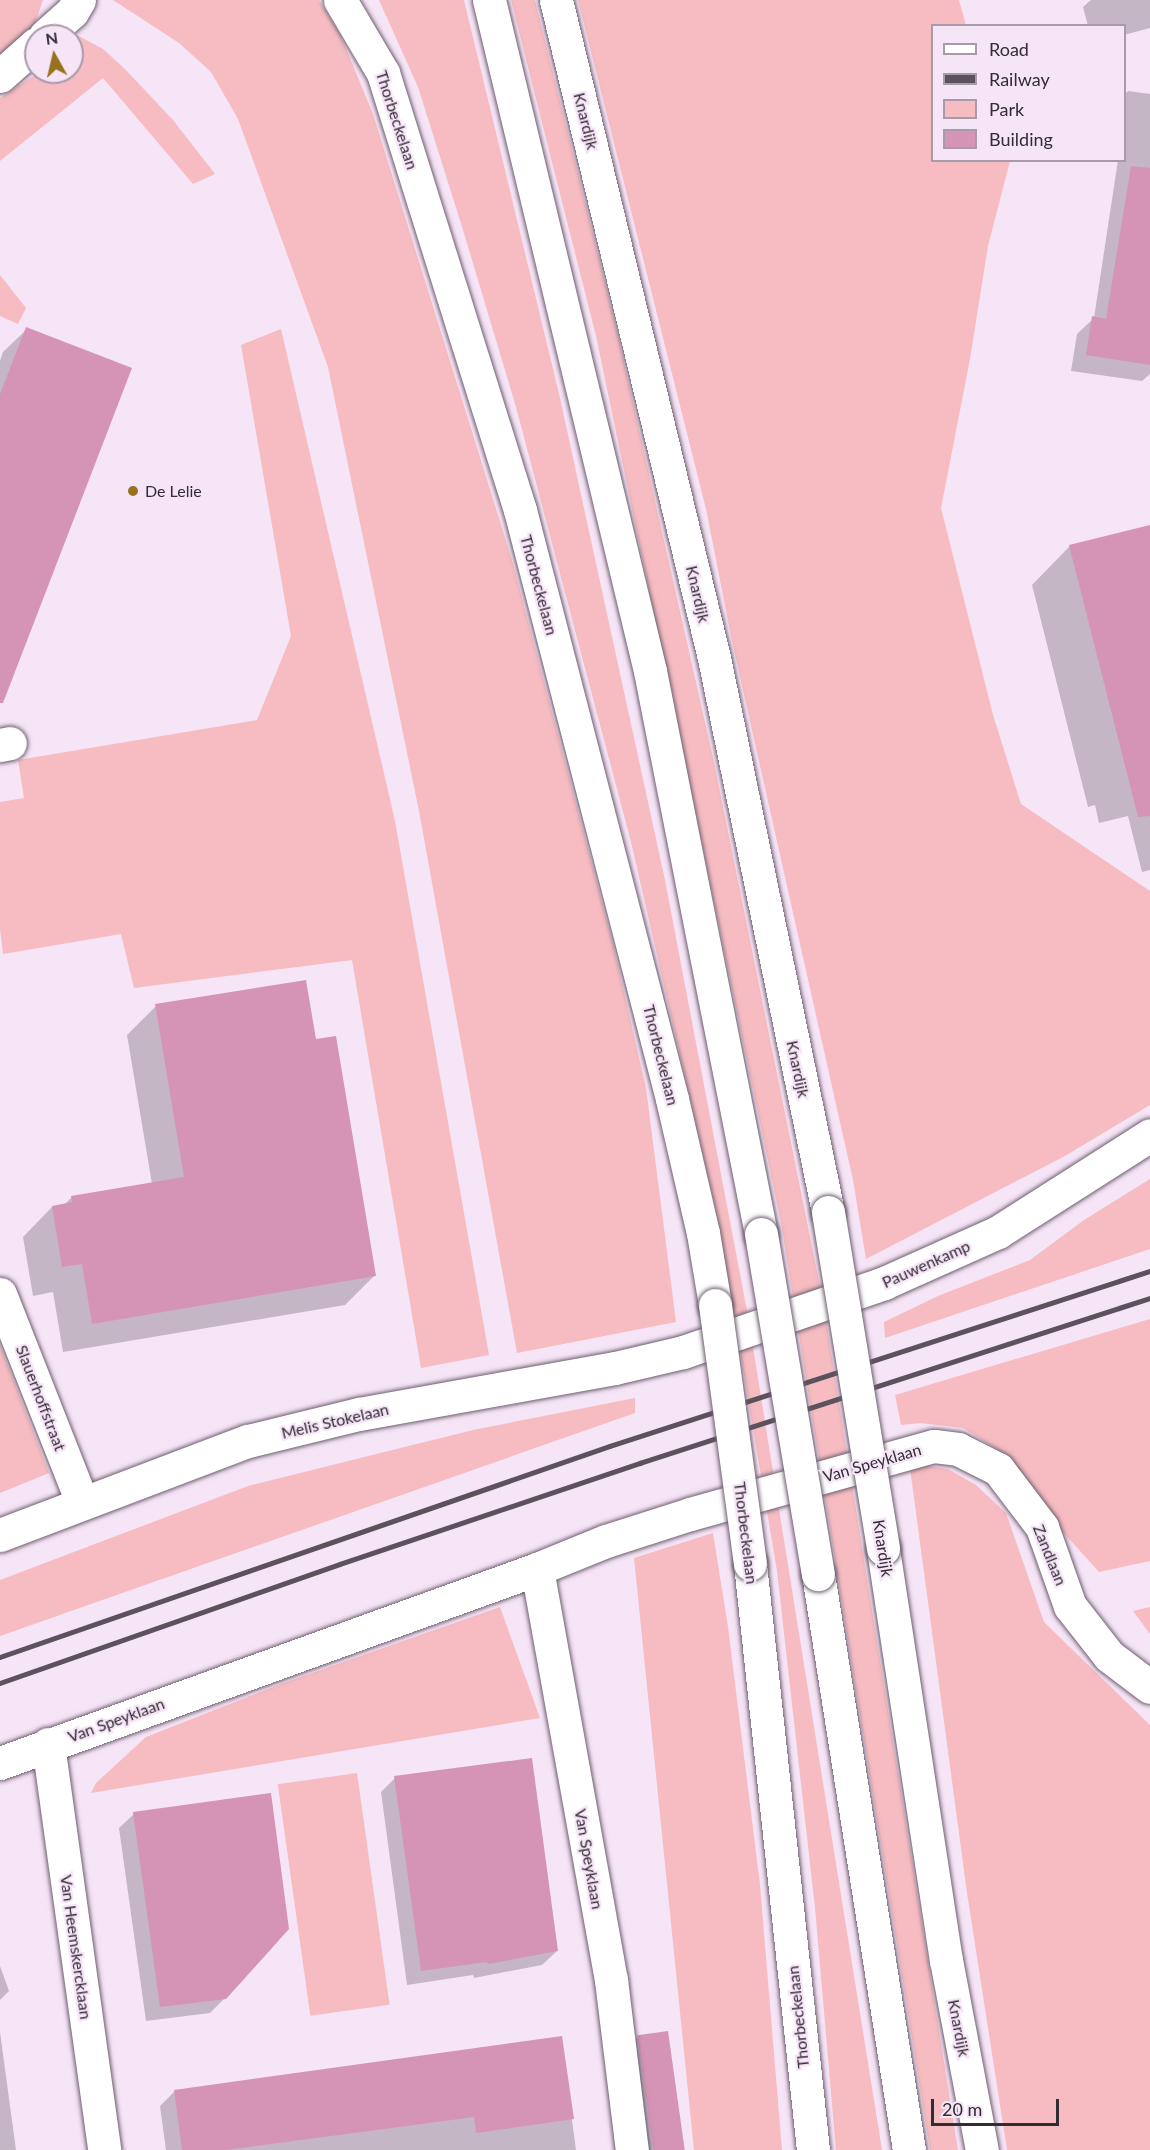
<!DOCTYPE html>
<html>
<head>
<meta charset="utf-8">
<style>
	body { margin:0 }
	#map { position:relative; width:1150px; height:2150px; overflow:hidden; background:#f6e4f7; font-family:Lato,sans-serif }
	div>[style] { position:absolute }
	[style*='--x'] { left:calc(var(--x)*1px); top:calc(var(--y)*1px); width:calc(var(--w)*1px); rotate:calc(var(--a)*1deg) }
	.green>* { inset:0; background:#f6bcc2; transform-origin:0 0 }
	.shadow>* { inset:0; background:#0003 }
	.building>* { inset:0; background:#d594b5; transform-origin:0 0 }
	.roads { filter:drop-shadow(0 0 2px #6d5e6e) drop-shadow(0 0 2px #6d5e6e) }
	.minor>* { height:33px; margin:-16.5px; padding:0 16.5px; transform-origin:16.5px; border-radius:16.5px; background:#fff }
	.major>* { height:33px; margin:-16.5px; padding:0 16.5px; transform-origin:16.5px; border-radius:16.5px; background:#fff }
	.rail>* { height:4.5px; margin:-2.25px; padding:0 2.25px; transform-origin:2.25px; border-radius:2.25px; background:#5b525c }
	.bridges { filter:drop-shadow(0 0 2px #6d5e6e) drop-shadow(0 0 2px #6d5e6e) }
	.minor-bridge>* { height:33px; margin:-16.5px; padding:0 16.5px; transform-origin:16.5px; border-radius:16.5px; background:#fff }
	.major-bridge>* { height:33px; margin:-16.5px; padding:0 16.5px; transform-origin:16.5px; border-radius:16.5px; background:#fff }
	.dots>* { width:16px; height:16px; translate:-50% -50%; box-sizing:border-box; border:3px solid #f6e4f7; border-radius:50% }
	span { translate:-50% -50%; white-space:nowrap; text-align:center; line-height:1.15; -webkit-text-stroke:4.5px #f6e4f7; paint-order:stroke }
	.street-label { font-size:16px; color:#322c33 }
	.poi-label { font-size:16px; color:#322c33 }
	.left { translate:0 -50%; text-align:left }
	.legend { position:absolute; left:931px; top:24px; width:195px; height:138px; box-sizing:border-box; background:#f6e4f7; border:2px solid #a89aa9; margin:0; padding:8px 10px; list-style:none; font-size:18px; color:#322c33 }
	.legend li { display:flex; align-items:center; gap:12px; height:30px }
	.legend b { width:30px; border:2px solid #a89aa9 }
	.north { position:absolute; left:24px; top:24px; width:60px; height:60px; box-sizing:border-box; background:#f6e4f7; border:2px solid #a89aa9; border-radius:50%; rotate:352deg; font-size:16px; font-weight:700; line-height:24px; text-align:center; color:#322c33 }
	.north::after { content:''; display:block; margin:auto; width:21px; height:27px; background:#97711c; clip-path:polygon(50% 0,100% 100%,50% 72%,0 100%) }
	.scale { position:absolute; left:931px; top:2099px; width:128px; height:27px; box-sizing:border-box; border:3px solid #322c33; border-top:0; padding-left:8px; font-size:18px; line-height:21px; white-space:nowrap; color:#322c33; -webkit-text-stroke:4px #f6e4f7; paint-order:stroke }
</style>
</head>
<body>
<div id="map">
	<div class="green">
		<i style="clip-path:polygon(0 0,43px 0,32px 32px,0 58px)"></i>
		<i style="clip-path:polygon(113px 0,319px 0,340px 34px,373px 114px,512px 560px,613px 944px,646px 1088px,676px 1322px,517px 1353px,419px 811px,328px 367px,238px 119px,211px 72px,179px 43px)"></i>
		<i style="clip-path:polygon(379px 0,464px 0,560px 398px,665px 880px,748px 1316px,882px 2150px,836px 2150px,815px 1908px,777px 1571px,718px 1220px,631px 842px,516px 407px,463px 230px,418px 87px)"></i>
		<i style="clip-path:polygon(511px 0,535px 0,617px 332px,714px 762px,822px 1296px,958px 2150px,930px 2150px,781px 1223px,596px 336px)"></i>
		<i style="clip-path:polygon(578px 0,959px 0,966px 25px,932px 26px,932px 160px,1010px 161px,988px 246px,970px 359px,941px 508px,993px 715px,1021px 804px,1150px 891px,1150px 1105px,1065px 1156px,866px 1259px,853px 1180px,732px 641px,706px 509px)"></i>
		<i style="clip-path:polygon(77px 35px,103px 49px,124px 68px,173px 120px,215px 174px,193px 184px,103px 78px,0 161px,0 98px,40px 72px,72px 72px,72px 40px)"></i>
		<i style="clip-path:polygon(0 275px,26px 308px,18px 324px,0 316px)"></i>
		<i style="clip-path:polygon(281px 329px,395px 821px,489px 1355px,421px 1368px,352px 960px,134px 988px,121px 934px,3px 954px,0 929px,0 802px,24px 798px,18px 760px,257px 720px,291px 636px,241px 345px)"></i>
		<i style="clip-path:polygon(1150px 1179px,1150px 1249px,885px 1338px,884px 1322px,938px 1296px,1030px 1260px,1084px 1220px)"></i>
		<i style="clip-path:polygon(1150px 1319px,1150px 1561px,1099px 1572px,1024px 1489px,997px 1449px,963px 1428px,920px 1423px,901px 1425px,895px 1395px)"></i>
		<i style="clip-path:polygon(0 1345px,49px 1473px,0 1493px)"></i>
		<i style="clip-path:polygon(635px 1398px,635px 1413px,0 1636px,0 1580px,248px 1486px,473px 1430px)"></i>
		<i style="clip-path:polygon(920px 1465px,948px 1469px,976px 1485px,1006px 1513px,1044px 1622px,1150px 1725px,1150px 2150px,1007px 2150px,967px 1893px,910px 1468px)"></i>
		<i style="clip-path:polygon(713px 1533px,728px 1627px,760px 1885px,782px 2150px,694px 2150px,634px 1558px)"></i>
		<i style="clip-path:polygon(500px 1607px,540px 1718px,91px 1793px,96px 1783px,146px 1737px,281px 1684px)"></i>
		<i style="clip-path:polygon(1150px 1607px,1150px 1634px,1133px 1611px)"></i>
		<i style="left:357px;top:1773px;width:234px;height:80px;rotate:82deg"></i>
	</div>
	<div class="shadow">
		<i style="clip-path:polygon(1091px 0,1150px 0,1150px 28px,1124px 35px,1124px 26px,1088px 26px,1083px 7px)"></i>
		<i style="clip-path:polygon(1128px 91px,1150px 94px,1150px 374px,1142px 381px,1071px 371px,1077px 334px,1094px 318px,1118px 160px,1124px 160px,1124px 95px)"></i>
		<i style="clip-path:polygon(27px 329px,0 690px,0 361px,3px 352px)"></i>
		<i style="clip-path:polygon(1150px 526px,1150px 870px,1142px 872px,1128px 816px,1099px 823px,1095px 805px,1088px 807px,1032px 585px,1069px 547px)"></i>
		<i style="clip-path:polygon(156px 1006px,315px 1041px,374px 1276px,345px 1305px,63px 1352px,53px 1292px,33px 1296px,23px 1237px,52px 1207px,63px 1206px,72px 1197px,152px 1184px,127px 1035px)"></i>
		<i style="clip-path:polygon(395px 1778px,557px 1951px,542px 1965px,474px 1978px,473px 1975px,407px 1985px,381px 1792px)"></i>
		<i style="clip-path:polygon(134px 1814px,225px 1998px,210px 2013px,146px 2021px,119px 1828px)"></i>
		<i style="clip-path:polygon(0 1966px,9px 1991px,0 2000px)"></i>
		<i style="clip-path:polygon(0 2032px,16px 2150px,0 2150px)"></i>
		<i style="clip-path:polygon(638px 2037px,682px 2150px,643px 2150px,630px 2045px)"></i>
		<i style="clip-path:polygon(561px 2038px,576px 2150px,166px 2150px,160px 2106px,174px 2092px)"></i>
	</div>
	<div class="building">
		<i style="clip-path:polygon(1131px 166px,1150px 168px,1150px 365px,1086px 355px,1092px 316px,1106px 319px)"></i>
		<i style="clip-path:polygon(26px 327px,132px 368px,3px 703px,0 703px,0 394px)"></i>
		<i style="clip-path:polygon(1150px 525px,1150px 816px,1138px 817px,1069px 545px)"></i>
		<i style="clip-path:polygon(306px 980px,316px 1039px,336px 1036px,376px 1276px,92px 1324px,82px 1264px,62px 1267px,52px 1206px,72px 1202px,71px 1196px,184px 1177px,155px 1004px)"></i>
		<i style="clip-path:polygon(532px 1758px,558px 1951px,488px 1964px,487px 1962px,421px 1971px,394px 1776px)"></i>
		<i style="clip-path:polygon(271px 1793px,289px 1929px,226px 1999px,160px 2007px,133px 1812px)"></i>
		<i style="left:668px;top:2031px;width:120px;height:31px;rotate:82deg"></i>
		<i style="clip-path:polygon(562px 2036px,574px 2119px,476px 2133px,474px 2117px,226px 2150px,182px 2150px,174px 2090px)"></i>
	</div>
	<div class="roads">
		<div class="minor">
			<i style="--x:340;--y:0;--w:85;--a:59.5"></i>
			<i style="--x:383;--y:73;--w:458;--a:72.6"></i>
			<i style="--x:520;--y:510;--w:608;--a:75.53"></i>
			<i style="--x:672;--y:1099;--w:138;--a:77"></i>
			<i style="--x:703;--y:1233;--w:73;--a:80.5"></i>
			<i style="--x:45;--y:36;--w:36;--a:-42"></i>
			<i style="--x:72;--y:12;--w:14;--a:-60"></i>
			<i style="--x:0;--y:76;--w:48;--a:-41.6"></i>
			<i style="--x:0;--y:745;--w:10;--a:-11"></i>
			<i style="--x:0;--y:1294;--w:224;--a:68.5"></i>
			<i style="--x:0;--y:1535;--w:265;--a:-20.8"></i>
			<i style="--x:248;--y:1441;--w:114;--a:-13.7"></i>
			<i style="--x:359;--y:1414;--w:260;--a:-10.2"></i>
			<i style="--x:615;--y:1368;--w:70;--a:-13.2"></i>
			<i style="--x:683;--y:1352;--w:213;--a:-18.9"></i>
			<i style="--x:884;--y:1283;--w:125;--a:-24.1"></i>
			<i style="--x:998;--y:1232;--w:180;--a:-32.5"></i>
			<i style="--x:750;--y:1564;--w:589;--a:83.86"></i>
			<i style="--x:537;--y:1569;--w:418;--a:79.8"></i>
			<i style="--x:611;--y:1980;--w:171;--a:83"></i>
			<i style="--x:48;--y:1744;--w:410;--a:82.1"></i>
			<i style="--x:0;--y:1763;--w:571;--a:-19.86"></i>
			<i style="--x:537;--y:1569;--w:74;--a:-22.1"></i>
			<i style="--x:606;--y:1541;--w:88;--a:-17.8"></i>
			<i style="--x:690;--y:1514;--w:253;--a:-15.6"></i>
			<i style="--x:934;--y:1446;--w:24;--a:7"></i>
			<i style="--x:958;--y:1449;--w:45;--a:26.6"></i>
			<i style="--x:998;--y:1469;--w:73;--a:52.8"></i>
			<i style="--x:1042;--y:1527;--w:84;--a:70.5"></i>
			<i style="--x:1070;--y:1606;--w:63;--a:52"></i>
			<i style="--x:1109;--y:1656;--w:51;--a:37.1"></i>
		</div>
		<div class="major">
			<i style="--x:489;--y:0;--w:690;--a:76.51"></i>
			<i style="--x:650;--y:671;--w:574;--a:78.85"></i>
			<i style="--x:556;--y:0;--w:677;--a:76.5"></i>
			<i style="--x:714;--y:658;--w:566;--a:78.37"></i>
			<i style="--x:883;--y:1549;--w:416;--a:81.3"></i>
			<i style="--x:946;--y:1960;--w:193;--a:79.3"></i>
			<i style="--x:818;--y:1574;--w:583;--a:81.02"></i>
		</div>
	</div>
	<div class="rail">
		<i style="--x:0;--y:1657;--w:645;--a:-19.08"></i>
		<i style="--x:610;--y:1446;--w:568;--a:-17.96"></i>
		<i style="--x:0;--y:1683;--w:360;--a:-19.3"></i>
		<i style="--x:340;--y:1564;--w:317;--a:-18.6"></i>
		<i style="--x:640;--y:1463;--w:536;--a:-17.93"></i>
	</div>
	<div class="bridges">
		<div class="minor-bridge">
			<i style="--x:715;--y:1305;--w:261;--a:82.3"></i>
		</div>
		<div class="major-bridge">
			<i style="--x:828;--y:1212;--w:341;--a:80.7"></i>
			<i style="--x:761;--y:1234;--w:345;--a:80.5"></i>
		</div>
	</div>
	<div class="dots">
		<i style="left:133px;top:491px;background:#97711c"></i>
	</div>
	<div class="street-label">
		<span style="left:397px;top:120px;rotate:72deg">Thorbeckelaan</span>
		<span style="left:586px;top:121px;rotate:76deg">Knardijk</span>
		<span style="left:539px;top:585px;rotate:75deg">Thorbeckelaan</span>
		<span style="left:698px;top:594px;rotate:77deg">Knardijk</span>
		<span style="left:661px;top:1055px;rotate:76deg">Thorbeckelaan</span>
		<span style="left:798px;top:1069px;rotate:78deg">Knardijk</span>
		<span style="left:926px;top:1264px;rotate:-24deg">Pauwenkamp</span>
		<span style="left:41px;top:1398px;rotate:69deg">Slauerhoffstraat</span>
		<span style="left:335px;top:1421px;rotate:-13deg">Melis Stokelaan</span>
		<span style="left:872px;top:1463px;rotate:-16deg">Van Speyklaan</span>
		<span style="left:746px;top:1533px;rotate:83deg">Thorbeckelaan</span>
		<span style="left:883px;top:1548px;rotate:81deg">Knardijk</span>
		<span style="left:1050px;top:1555px;rotate:68deg">Zandlaan</span>
		<span style="left:116px;top:1720px;rotate:-20deg">Van Speyklaan</span>
		<span style="left:589px;top:1859px;rotate:80deg">Van Speyklaan</span>
		<span style="left:76px;top:1947px;rotate:82deg">Van Heemskercklaan</span>
		<span style="left:798px;top:2017px;rotate:-96deg">Thorbeckelaan</span>
		<span style="left:959px;top:2028px;rotate:79deg">Knardijk</span>
	</div>
	<div class="poi-label">
		<span class="left" style="left:145px;top:491px">De Lelie</span>
	</div>
	<ul class="legend">
	<li><b style="height:8px;background:#fff"></b>Road</li>
	<li><b style="height:8px;background:#5b525c"></b>Railway</li>
	<li><b style="height:16px;background:#f6bcc2"></b>Park</li>
	<li><b style="height:16px;background:#d594b5"></b>Building</li>
	</ul>
	<div class="north">N</div>
	<div class="scale">20 m</div>
</div>
</body>
</html>
